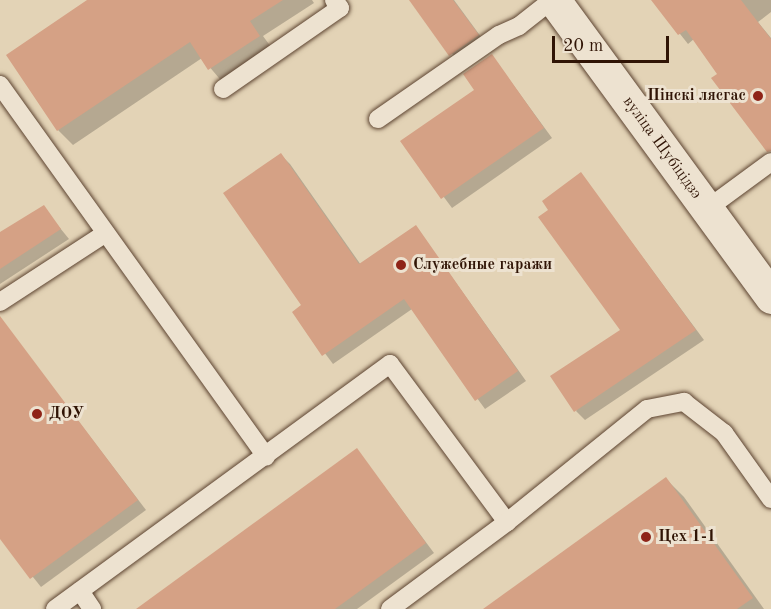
<!DOCTYPE html>
<html>
<head>
<meta charset="utf-8">
<style>
	body { margin:0 }
	#map { position:relative; width:771px; height:609px; overflow:hidden; background:#e3d3b6; font-family:"Old Standard TT",serif }
	div>[style] { position:absolute }
	[style*='--x'] { left:calc(var(--x)*1px); top:calc(var(--y)*1px); width:calc(var(--w)*1px); rotate:calc(var(--a)*1deg) }
	.shadow>* { inset:0; background:#0003 }
	.building>* { inset:0; background:#d5a185 }
	.roads { filter:drop-shadow(0 0 2px #5d4431) drop-shadow(0 0 2px #5d4431) }
	.lane>* { height:18px; margin:-9px; padding:0 9px; transform-origin:9px; border-radius:9px; background:#ede2d0 }
	.street>* { height:33px; margin:-16.5px; padding:0 16.5px; transform-origin:16.5px; border-radius:16.5px; background:#ede2d0 }
	.dots>* { width:16px; height:16px; translate:-50% -50%; box-sizing:border-box; border:3px solid #ede2d0; border-radius:50% }
	span { translate:-50% -50%; white-space:nowrap; text-align:center; line-height:1.15; -webkit-text-stroke:6px #ede2d0; paint-order:stroke }
	.poi-label { font-size:16px; color:#301405; font-weight:700 }
	.right { translate:-100% -50%; text-align:right }
	.left { translate:0 -50%; text-align:left }
	.street-label { font-size:16px; color:#301405 }
	.scale { position:absolute; left:552px; top:36px; width:117px; height:27px; box-sizing:border-box; border:3px solid #301405; border-top:0; padding-left:8px; font-size:18px; line-height:21px; white-space:nowrap; color:#301405; -webkit-text-stroke:4px #ede2d0; paint-order:stroke }
</style>
</head>
<body>
<div id="map">
	<div class="shadow">
		<i style="clip-path:polygon(90px 0,312px 0,314px 3px,263px 36px,274px 51px,224px 84px,202px 58px,73px 145px,58px 130px,8px 55px)"></i>
		<i style="clip-path:polygon(411px 0,454px 0,487px 45px,460px 64px)"></i>
		<i style="clip-path:polygon(653px 0,771px 0,771px 12px,758px 22px,771px 38px,771px 140px,694px 39px,688px 44px)"></i>
		<i style="clip-path:polygon(492px 56px,552px 138px,452px 208px,402px 141px,476px 90px)"></i>
		<i style="clip-path:polygon(281px 155px,290px 164px,361px 265px,416px 227px,526px 381px,485px 409px,412px 309px,333px 364px,294px 312px,303px 306px)"></i>
		<i style="clip-path:polygon(581px 174px,704px 340px,585px 420px,576px 411px,622px 330px,550px 211px)"></i>
		<i style="clip-path:polygon(43px 207px,69px 239px,0 284px,0 234px)"></i>
		<i style="clip-path:polygon(5px 325px,146px 510px,41px 587px,0 536px,0 329px)"></i>
		<i style="clip-path:polygon(357px 450px,434px 553px,357px 609px,166px 609px)"></i>
		<i style="clip-path:polygon(666px 479px,684px 497px,764px 609px,485px 609px)"></i>
	</div>
	<div class="building">
		<i style="clip-path:polygon(87px 0,283px 0,250px 21px,260px 36px,208px 70px,190px 42px,57px 131px,6px 55px)"></i>
		<i style="clip-path:polygon(409px 0,453px 0,479px 35px,449px 56px)"></i>
		<i style="clip-path:polygon(651px 0,741px 0,771px 39px,771px 151px,767px 152px,711px 78px,717px 74px,686px 30px,678px 35px)"></i>
		<i style="clip-path:polygon(492px 54px,544px 128px,441px 199px,400px 141px,474px 90px,463px 74px)"></i>
		<i style="clip-path:polygon(281px 153px,359px 264px,416px 225px,518px 371px,475px 401px,404px 299px,322px 356px,292px 312px,301px 305px,223px 193px)"></i>
		<i style="clip-path:polygon(581px 172px,696px 330px,574px 412px,550px 376px,620px 330px,538px 217px,548px 210px,542px 201px)"></i>
		<i style="clip-path:polygon(44px 205px,61px 229px,0 269px,0 232px)"></i>
		<i style="clip-path:polygon(0 316px,138px 500px,30px 579px,0 539px)"></i>
		<i style="clip-path:polygon(357px 448px,426px 543px,335px 609px,136px 609px)"></i>
		<i style="clip-path:polygon(666px 477px,753px 598px,737px 609px,483px 609px)"></i>
	</div>
	<div class="roads">
		<div class="lane">
			<i style="--x:0;--y:85;--w:457;--a:54.4"></i>
			<i style="--x:223;--y:89;--w:142;--a:-34.7"></i>
			<i style="--x:340;--y:8;--w:10;--a:-127"></i>
			<i style="--x:378;--y:119;--w:147;--a:-34.8"></i>
			<i style="--x:499;--y:35;--w:22;--a:-24"></i>
			<i style="--x:519;--y:26;--w:42;--a:-38.2"></i>
			<i style="--x:707;--y:209;--w:79;--a:-36.3"></i>
			<i style="--x:0;--y:302;--w:126;--a:-33.1"></i>
			<i style="--x:80;--y:591;--w:22;--a:56"></i>
			<i style="--x:55;--y:609;--w:415;--a:-36.2"></i>
			<i style="--x:390;--y:364;--w:197;--a:53.5"></i>
			<i style="--x:390;--y:609;--w:146;--a:-36.6"></i>
			<i style="--x:507;--y:522;--w:180;--a:-38.9"></i>
			<i style="--x:647;--y:409;--w:38;--a:-11"></i>
			<i style="--x:684;--y:402;--w:51;--a:37.8"></i>
			<i style="--x:724;--y:433;--w:81;--a:54.5"></i>
		</div>
		<div class="street">
			<i style="--x:554;--y:0;--w:368;--a:53.8"></i>
		</div>
	</div>
	<div class="dots">
		<i style="left:758px;top:96px;background:#8f2418"></i>
		<i style="left:401px;top:265px;background:#8f2418"></i>
		<i style="left:37px;top:414px;background:#8f2418"></i>
		<i style="left:646px;top:537px;background:#8f2418"></i>
	</div>
	<div class="poi-label">
		<span class="right" style="left:746px;top:96px">Пінскі лясгас</span>
		<span class="left" style="left:413px;top:265px">Служебные гаражи</span>
		<span class="left" style="left:49px;top:414px">ДОУ</span>
		<span class="left" style="left:658px;top:537px">Цех 1-1</span>
	</div>
	<div class="street-label">
		<span style="left:662px;top:148px;rotate:54deg">вуліца Шубіцідзэ</span>
	</div>
	<div class="scale">20 m</div>
</div>
</body>
</html>
